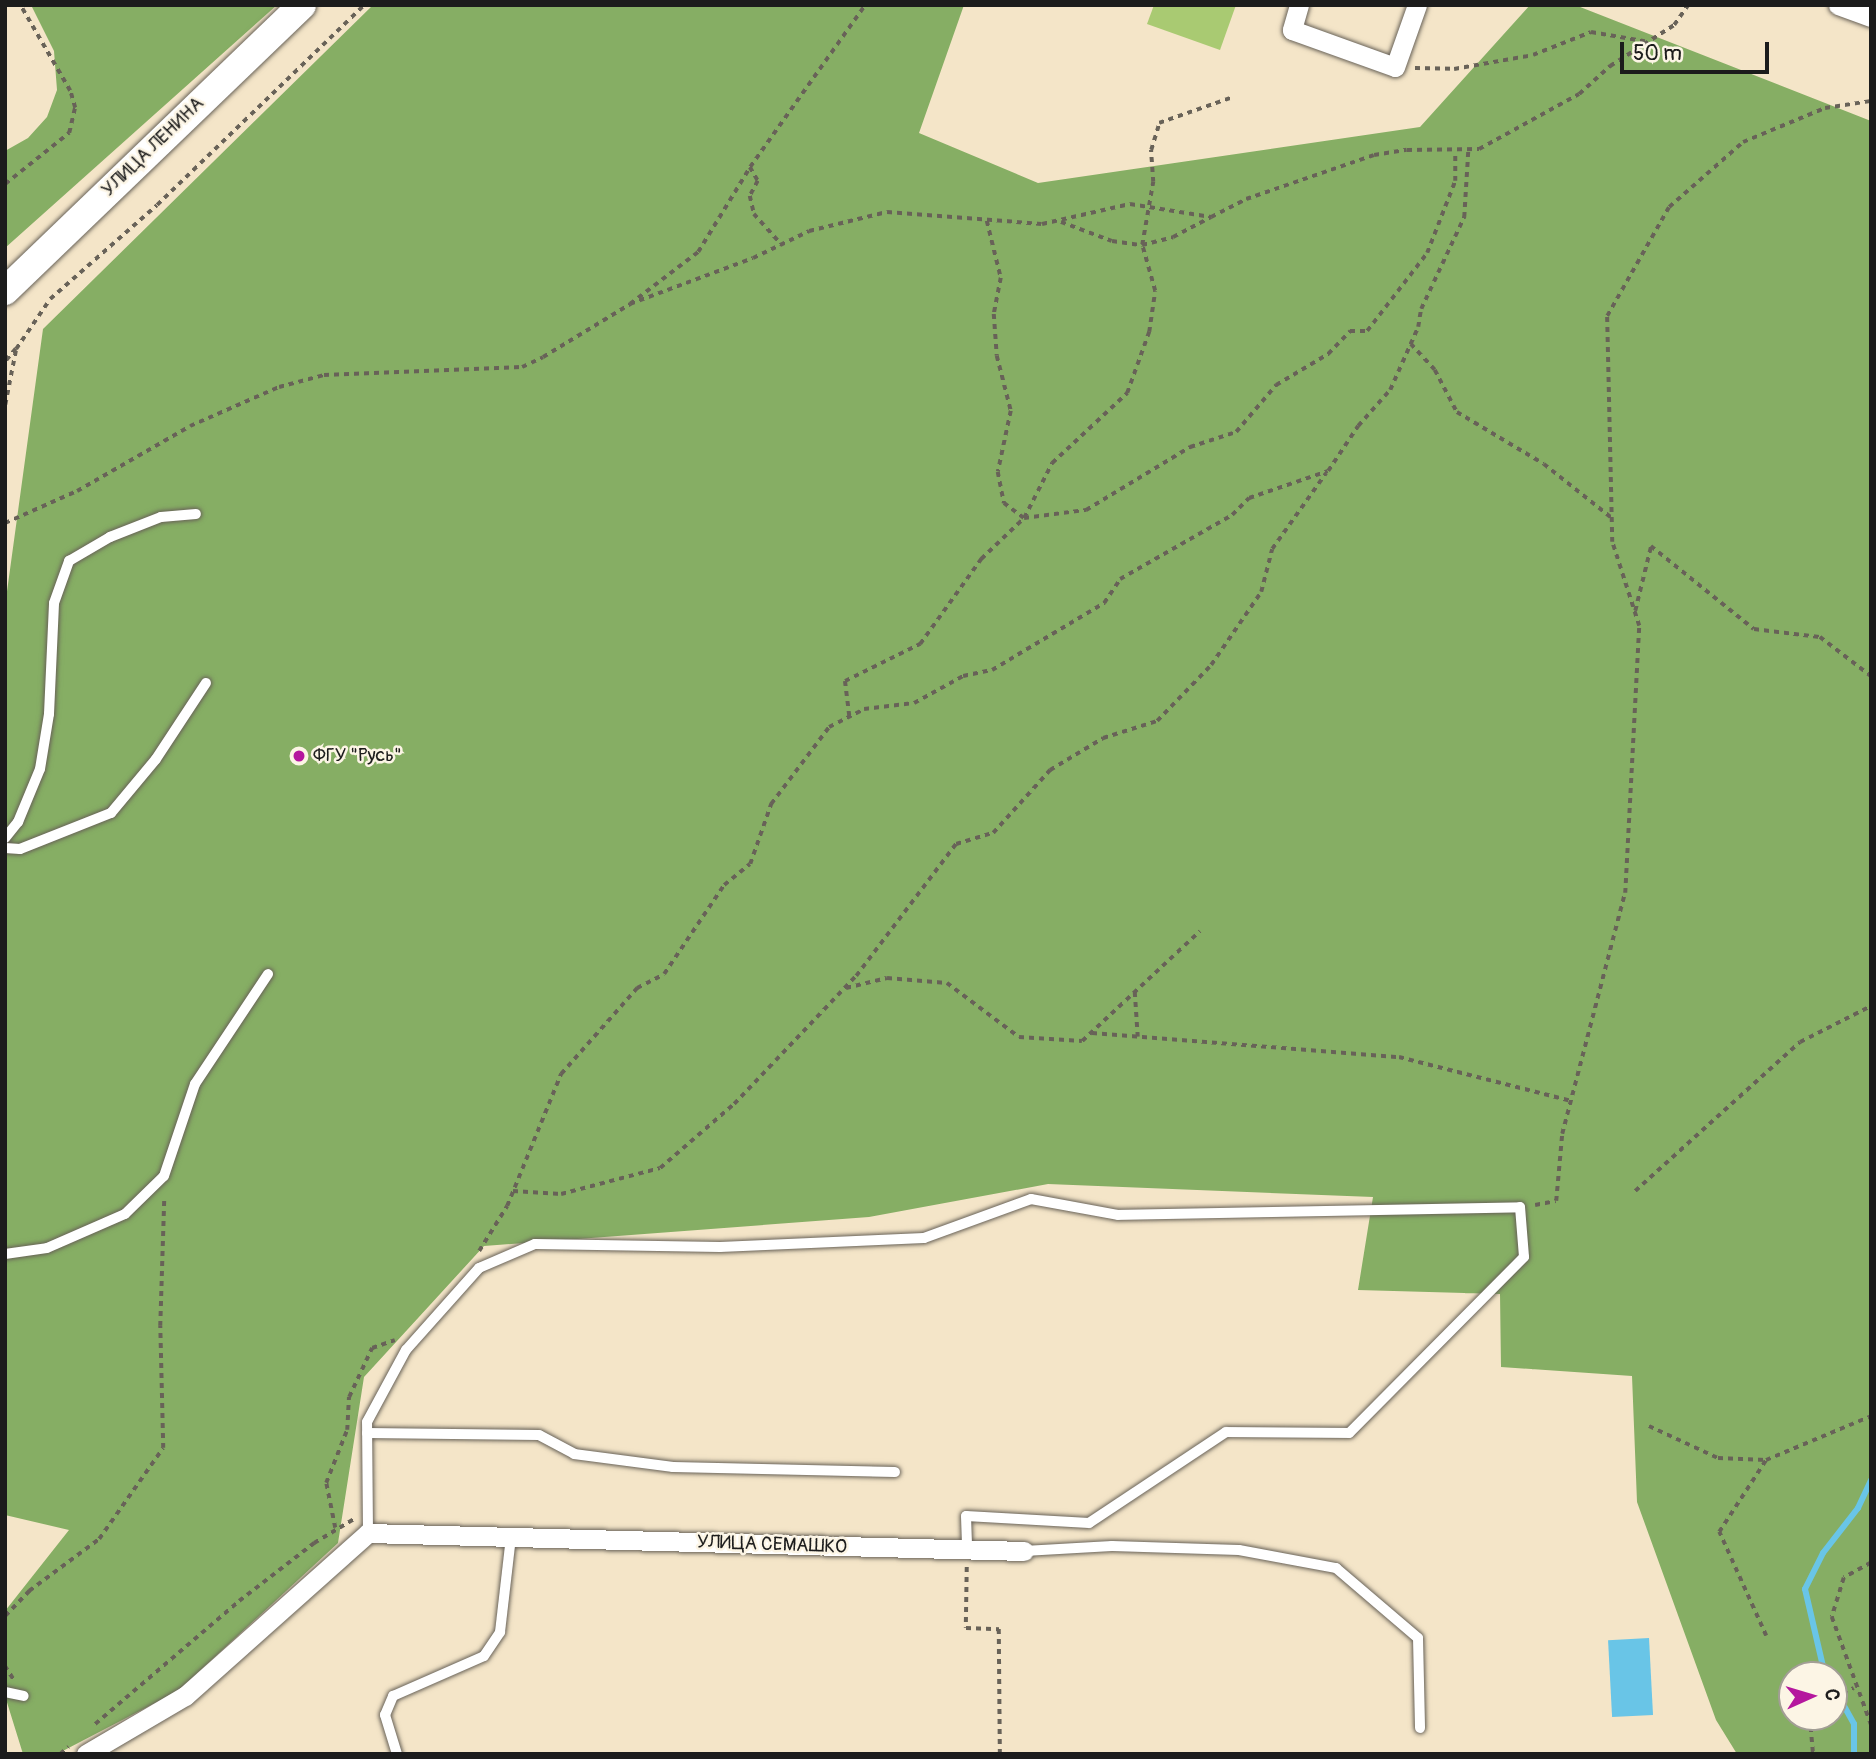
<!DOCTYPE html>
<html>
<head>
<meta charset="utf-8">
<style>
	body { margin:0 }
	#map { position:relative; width:1876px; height:1759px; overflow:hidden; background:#f4e5c8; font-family:Pangolin,sans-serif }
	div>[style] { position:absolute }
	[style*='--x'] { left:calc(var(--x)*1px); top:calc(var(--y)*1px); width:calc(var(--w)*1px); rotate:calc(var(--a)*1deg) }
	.green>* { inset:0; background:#a9ca72 }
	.forest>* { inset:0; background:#86ae64 }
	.water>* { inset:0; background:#69c5e7; transform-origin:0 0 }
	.stream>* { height:6px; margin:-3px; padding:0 3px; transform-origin:3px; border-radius:3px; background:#69c5e7 }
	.path>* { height:3.5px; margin-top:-1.75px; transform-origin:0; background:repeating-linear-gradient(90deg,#686258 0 5px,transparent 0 10px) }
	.roads { filter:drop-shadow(0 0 2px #686258) drop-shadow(0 0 2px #686258) }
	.lane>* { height:10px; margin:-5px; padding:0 5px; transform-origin:5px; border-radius:5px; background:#fff }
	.street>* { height:19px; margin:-9.5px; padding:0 9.5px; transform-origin:9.5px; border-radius:9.5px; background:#fff }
	.secondary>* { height:28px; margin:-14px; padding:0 14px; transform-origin:14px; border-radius:14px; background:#fff }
	.dots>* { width:19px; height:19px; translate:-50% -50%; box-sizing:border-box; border:4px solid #fcf5e5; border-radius:50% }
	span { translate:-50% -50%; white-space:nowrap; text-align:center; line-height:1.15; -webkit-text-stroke:5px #fcf5e5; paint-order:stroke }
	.street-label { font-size:19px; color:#1c1c1c }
	.poi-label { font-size:19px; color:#1c1c1c }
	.left { translate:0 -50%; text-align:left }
	.frame { position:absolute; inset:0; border:7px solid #1c1c1c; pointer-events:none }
	.north { position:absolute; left:1778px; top:1661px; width:70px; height:70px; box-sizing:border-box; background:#fcf5e5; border:2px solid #a29e95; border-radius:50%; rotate:86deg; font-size:19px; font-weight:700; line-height:28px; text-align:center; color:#1c1c1c }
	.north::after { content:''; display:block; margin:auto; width:24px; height:32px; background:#b5179e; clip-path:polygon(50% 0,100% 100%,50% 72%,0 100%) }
	.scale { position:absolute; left:1620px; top:42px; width:149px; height:32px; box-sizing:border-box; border:4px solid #1c1c1c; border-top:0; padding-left:9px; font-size:21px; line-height:24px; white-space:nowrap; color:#1c1c1c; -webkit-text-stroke:5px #fcf5e5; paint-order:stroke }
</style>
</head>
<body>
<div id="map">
	<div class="green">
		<i style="clip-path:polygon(1154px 5px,1236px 5px,1220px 50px,1147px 24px)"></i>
	</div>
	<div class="forest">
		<i style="clip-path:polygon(31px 5px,277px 5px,5px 248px,5px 151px,28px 138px,47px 117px,57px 90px,54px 51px)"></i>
		<i style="clip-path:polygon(evenodd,373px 5px,964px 5px,919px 133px,1038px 183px,1420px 127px,1530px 5px,1575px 5px,1871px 121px,1871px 1754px,1737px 1754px,1716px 1720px,1637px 1502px,1632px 1376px,1501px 1367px,1500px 1294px,1358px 1290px,1373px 1197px,1048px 1184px,869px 1217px,484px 1246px,364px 1377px,338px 1543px,178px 1691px,57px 1754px,23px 1754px,5px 1696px,5px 1611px,69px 1530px,5px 1515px,5px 606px,43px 329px,373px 5px,1792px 1675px,1834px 1675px,1834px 1717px,1792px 1717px,1792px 1675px)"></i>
	</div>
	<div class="water">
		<i style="left:1649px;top:1638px;width:77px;height:41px;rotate:87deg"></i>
	</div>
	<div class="stream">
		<i style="--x:1825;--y:1675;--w:88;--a:-103.1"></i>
		<i style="--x:1805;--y:1589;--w:40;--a:-63.4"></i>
		<i style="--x:1823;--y:1553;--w:57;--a:-52.1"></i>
		<i style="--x:1858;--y:1508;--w:31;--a:-65"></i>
		<i style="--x:1834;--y:1688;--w:41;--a:60.9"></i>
		<i style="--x:1854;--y:1724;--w:30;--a:90"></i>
	</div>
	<div class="path">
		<i style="--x:1415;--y:68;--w:39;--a:1"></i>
		<i style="--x:1454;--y:69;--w:80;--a:-10"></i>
		<i style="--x:1533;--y:55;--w:62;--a:-21.6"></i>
		<i style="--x:1591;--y:32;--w:59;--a:9.8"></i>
		<i style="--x:750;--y:167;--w:16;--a:60"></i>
		<i style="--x:758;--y:181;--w:17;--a:118"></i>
		<i style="--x:750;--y:196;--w:18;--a:77"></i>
		<i style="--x:754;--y:214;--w:42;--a:47.9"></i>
		<i style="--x:5;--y:184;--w:82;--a:-38.6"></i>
		<i style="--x:69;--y:133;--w:26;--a:-77"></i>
		<i style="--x:75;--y:108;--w:18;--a:-106"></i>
		<i style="--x:70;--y:91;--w:99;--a:-120.2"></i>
		<i style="--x:987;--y:221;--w:59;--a:76.2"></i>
		<i style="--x:1001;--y:278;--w:37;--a:101"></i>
		<i style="--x:994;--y:314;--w:42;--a:85.9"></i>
		<i style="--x:997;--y:356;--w:57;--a:75.7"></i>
		<i style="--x:1011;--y:411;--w:62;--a:102"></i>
		<i style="--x:998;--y:472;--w:32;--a:79"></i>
		<i style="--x:1004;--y:503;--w:25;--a:37"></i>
		<i style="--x:1024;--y:518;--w:62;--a:-63"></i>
		<i style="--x:1052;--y:463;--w:103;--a:-43"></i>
		<i style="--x:1127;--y:393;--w:65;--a:-70.2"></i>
		<i style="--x:1149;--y:332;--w:41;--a:-81.7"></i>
		<i style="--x:1155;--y:291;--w:48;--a:-105.8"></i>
		<i style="--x:1142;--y:245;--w:64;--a:-80.1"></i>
		<i style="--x:1153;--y:182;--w:32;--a:-94"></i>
		<i style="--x:1151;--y:150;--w:28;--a:-73"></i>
		<i style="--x:1159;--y:123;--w:78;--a:-19.4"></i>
		<i style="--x:1061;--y:222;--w:54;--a:20.4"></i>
		<i style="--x:1112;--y:241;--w:30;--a:8"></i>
		<i style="--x:1142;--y:245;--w:32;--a:-14"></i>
		<i style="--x:1173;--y:237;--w:43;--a:-27.8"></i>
		<i style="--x:630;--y:304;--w:131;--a:-20.5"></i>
		<i style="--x:753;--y:258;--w:62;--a:-25.7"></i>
		<i style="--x:809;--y:231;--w:80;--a:-13.7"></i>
		<i style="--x:887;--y:212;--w:155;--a:4.4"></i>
		<i style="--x:1042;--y:224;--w:90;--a:-12.8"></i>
		<i style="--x:1130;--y:204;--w:82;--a:9.1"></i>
		<i style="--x:1211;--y:217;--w:39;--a:-27"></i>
		<i style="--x:1246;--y:199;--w:135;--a:-19"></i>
		<i style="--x:1374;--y:155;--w:33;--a:-9"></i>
		<i style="--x:1407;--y:150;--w:72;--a:-0.8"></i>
		<i style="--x:1479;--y:149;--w:114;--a:-28.8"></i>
		<i style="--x:1579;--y:94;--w:42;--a:-42.1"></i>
		<i style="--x:1610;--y:66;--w:76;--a:-32.6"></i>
		<i style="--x:1674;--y:25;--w:24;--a:-55"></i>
		<i style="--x:1411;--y:344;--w:35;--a:47"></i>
		<i style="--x:1435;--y:370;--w:47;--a:62.4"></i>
		<i style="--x:1457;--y:412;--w:101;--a:30.9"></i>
		<i style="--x:1544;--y:464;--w:87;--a:38.5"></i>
		<i style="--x:16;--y:349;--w:60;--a:-55.8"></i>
		<i style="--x:50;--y:299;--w:142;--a:-41.3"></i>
		<i style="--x:157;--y:205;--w:288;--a:-44"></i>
		<i style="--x:5;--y:405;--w:57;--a:-78.9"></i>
		<i style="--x:16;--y:349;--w:17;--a:130"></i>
		<i style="--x:5;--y:523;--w:79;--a:-24"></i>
		<i style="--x:77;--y:491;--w:130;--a:-29.9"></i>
		<i style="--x:190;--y:426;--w:97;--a:-23.7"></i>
		<i style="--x:279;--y:387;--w:47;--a:-14.9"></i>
		<i style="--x:324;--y:375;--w:198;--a:-2.3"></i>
		<i style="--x:522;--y:367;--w:23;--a:-25"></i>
		<i style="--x:543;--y:357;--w:102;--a:-31.3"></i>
		<i style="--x:630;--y:304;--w:86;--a:-37.4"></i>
		<i style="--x:698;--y:252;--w:100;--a:-58.5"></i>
		<i style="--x:750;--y:167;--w:199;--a:-54.6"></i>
		<i style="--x:1635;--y:611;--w:67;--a:-76.2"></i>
		<i style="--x:1651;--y:546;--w:132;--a:38.9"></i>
		<i style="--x:1754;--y:629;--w:66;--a:6.9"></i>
		<i style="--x:1820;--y:637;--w:64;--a:37.4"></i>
		<i style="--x:849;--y:716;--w:35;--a:-97"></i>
		<i style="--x:845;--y:681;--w:84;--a:-26.3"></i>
		<i style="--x:920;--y:644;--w:105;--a:-54.3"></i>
		<i style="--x:981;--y:559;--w:59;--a:-43.6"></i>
		<i style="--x:1024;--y:518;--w:63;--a:-7.4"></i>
		<i style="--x:1086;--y:510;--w:122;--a:-31.2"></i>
		<i style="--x:1190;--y:447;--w:48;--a:-18.1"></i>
		<i style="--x:1236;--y:432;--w:62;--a:-49.6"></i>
		<i style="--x:1276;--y:385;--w:61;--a:-30.8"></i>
		<i style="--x:1328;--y:354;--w:32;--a:-46"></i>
		<i style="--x:1350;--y:331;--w:17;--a:0"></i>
		<i style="--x:1367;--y:331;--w:98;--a:-52.4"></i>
		<i style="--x:1427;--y:253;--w:77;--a:-68.7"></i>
		<i style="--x:1455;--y:181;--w:29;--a:-90"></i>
		<i style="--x:846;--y:988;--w:42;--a:-13.7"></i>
		<i style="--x:887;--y:978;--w:60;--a:4.8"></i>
		<i style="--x:947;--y:983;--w:90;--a:36.9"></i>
		<i style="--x:1019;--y:1037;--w:63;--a:3.6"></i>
		<i style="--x:1082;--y:1041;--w:161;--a:-43"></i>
		<i style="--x:1135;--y:992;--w:45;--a:86.2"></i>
		<i style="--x:1092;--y:1033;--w:308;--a:4.5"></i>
		<i style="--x:1399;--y:1057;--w:179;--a:14.3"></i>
		<i style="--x:513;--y:1191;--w:48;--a:3.6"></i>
		<i style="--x:561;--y:1194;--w:102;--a:-14.7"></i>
		<i style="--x:660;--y:1168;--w:98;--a:-40.9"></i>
		<i style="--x:734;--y:1104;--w:177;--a:-46.4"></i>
		<i style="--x:856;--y:976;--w:166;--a:-52.9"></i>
		<i style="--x:956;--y:844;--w:39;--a:-17"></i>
		<i style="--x:993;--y:833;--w:85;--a:-47.9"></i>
		<i style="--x:1050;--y:770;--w:62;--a:-31.1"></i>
		<i style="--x:1103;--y:738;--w:57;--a:-17.5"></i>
		<i style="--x:1157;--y:721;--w:78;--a:-46"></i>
		<i style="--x:1211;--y:665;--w:88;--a:-55.6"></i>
		<i style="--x:1261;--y:592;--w:44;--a:-75.7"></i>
		<i style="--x:1272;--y:549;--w:93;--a:-54.6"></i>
		<i style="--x:1635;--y:1191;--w:222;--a:-42.1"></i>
		<i style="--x:1800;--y:1042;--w:80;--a:-26.9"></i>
		<i style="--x:1535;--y:1205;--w:21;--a:-11"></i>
		<i style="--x:1556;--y:1201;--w:67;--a:-84.9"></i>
		<i style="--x:1562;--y:1134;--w:249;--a:-75.4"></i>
		<i style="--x:1625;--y:893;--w:267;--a:-87"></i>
		<i style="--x:1639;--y:626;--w:88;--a:-107.8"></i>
		<i style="--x:1612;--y:542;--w:226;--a:-91.3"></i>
		<i style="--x:1607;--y:316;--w:125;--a:-60.4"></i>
		<i style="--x:1669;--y:207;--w:98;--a:-41.3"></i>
		<i style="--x:1743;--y:142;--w:89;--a:-22.5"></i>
		<i style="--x:1825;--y:108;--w:47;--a:-8.7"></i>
		<i style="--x:479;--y:1251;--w:53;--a:-58.1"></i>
		<i style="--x:507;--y:1206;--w:143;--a:-67.8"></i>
		<i style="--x:561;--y:1074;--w:115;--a:-48.5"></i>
		<i style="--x:637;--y:988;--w:30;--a:-27"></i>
		<i style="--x:664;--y:974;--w:107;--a:-56"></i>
		<i style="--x:724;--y:885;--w:33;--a:-39"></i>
		<i style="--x:750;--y:864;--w:64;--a:-70.7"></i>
		<i style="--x:771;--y:804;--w:96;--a:-53"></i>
		<i style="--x:829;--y:727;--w:39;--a:-27"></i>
		<i style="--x:864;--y:709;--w:50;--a:-6.8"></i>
		<i style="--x:914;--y:703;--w:56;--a:-28.9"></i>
		<i style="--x:963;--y:676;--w:30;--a:-12"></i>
		<i style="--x:992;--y:670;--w:131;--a:-30.9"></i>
		<i style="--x:1104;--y:603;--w:29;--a:-56"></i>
		<i style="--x:1120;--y:579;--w:129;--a:-29.7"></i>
		<i style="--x:1232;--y:515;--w:24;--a:-45"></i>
		<i style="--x:1249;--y:498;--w:83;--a:-18.9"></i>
		<i style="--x:1328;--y:471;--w:54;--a:-56.3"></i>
		<i style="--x:1358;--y:426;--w:48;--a:-48.4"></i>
		<i style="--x:1390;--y:390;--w:69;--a:-66"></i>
		<i style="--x:1418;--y:327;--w:18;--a:-81"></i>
		<i style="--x:1421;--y:309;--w:102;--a:-64.9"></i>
		<i style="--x:1464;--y:217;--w:66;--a:-86.5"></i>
		<i style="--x:1649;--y:1426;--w:76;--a:24.9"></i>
		<i style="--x:1718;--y:1458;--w:48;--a:2.4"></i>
		<i style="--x:335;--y:1528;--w:46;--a:-101.3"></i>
		<i style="--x:326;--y:1483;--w:57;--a:-68.4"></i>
		<i style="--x:347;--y:1430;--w:33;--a:-87"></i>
		<i style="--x:349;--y:1397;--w:54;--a:-64.9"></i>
		<i style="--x:372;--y:1348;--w:24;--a:-19"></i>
		<i style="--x:1871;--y:1563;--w:31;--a:151"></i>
		<i style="--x:1844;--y:1578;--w:41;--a:107.1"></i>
		<i style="--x:1832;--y:1617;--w:114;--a:70"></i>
		<i style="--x:967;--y:1567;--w:61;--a:90.9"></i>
		<i style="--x:966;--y:1628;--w:33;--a:2"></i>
		<i style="--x:999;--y:1629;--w:125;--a:89.5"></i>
		<i style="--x:5;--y:1616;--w:35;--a:-46"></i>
		<i style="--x:29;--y:1591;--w:87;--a:-36.6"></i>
		<i style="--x:99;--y:1539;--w:111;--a:-54.9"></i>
		<i style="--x:163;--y:1448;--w:122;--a:-91.4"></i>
		<i style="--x:160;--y:1326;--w:129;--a:-88.2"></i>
		<i style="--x:1766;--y:1636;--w:114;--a:-114.3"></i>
		<i style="--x:1719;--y:1532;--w:86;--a:-56.9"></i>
		<i style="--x:1766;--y:1460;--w:114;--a:-22.7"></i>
		<i style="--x:5;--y:1666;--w:17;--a:57"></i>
		<i style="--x:1834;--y:1698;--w:22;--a:-27"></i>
		<i style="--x:1810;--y:1717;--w:37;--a:85"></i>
		<i style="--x:95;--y:1724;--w:189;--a:-40.5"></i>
		<i style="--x:239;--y:1601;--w:95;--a:-37.7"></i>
		<i style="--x:314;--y:1543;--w:47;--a:-31"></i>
		<i style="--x:60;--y:1754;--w:11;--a:-41"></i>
	</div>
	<div class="roads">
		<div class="lane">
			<i style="--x:5;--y:838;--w:21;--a:-51"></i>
			<i style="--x:18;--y:822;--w:57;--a:-67.5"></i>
			<i style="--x:40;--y:769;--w:56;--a:-80.7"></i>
			<i style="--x:49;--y:714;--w:111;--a:-87.4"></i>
			<i style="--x:54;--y:603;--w:45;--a:-70.3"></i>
			<i style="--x:69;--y:561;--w:48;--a:-30.3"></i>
			<i style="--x:110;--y:537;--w:55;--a:-21.4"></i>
			<i style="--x:161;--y:517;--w:35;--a:-5"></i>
			<i style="--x:5;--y:848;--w:15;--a:4"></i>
			<i style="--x:20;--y:849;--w:98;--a:-21.6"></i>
			<i style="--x:111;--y:813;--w:70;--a:-50.2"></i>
			<i style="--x:156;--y:759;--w:91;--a:-56.7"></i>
			<i style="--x:5;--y:1254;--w:42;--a:-8.1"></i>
			<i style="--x:47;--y:1248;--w:85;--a:-23.6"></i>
			<i style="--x:125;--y:1214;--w:54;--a:-44.3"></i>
			<i style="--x:164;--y:1176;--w:97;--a:-71.4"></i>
			<i style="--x:195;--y:1084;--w:132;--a:-56.4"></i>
			<i style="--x:367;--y:1433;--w:172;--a:0.7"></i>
			<i style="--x:539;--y:1435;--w:40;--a:28"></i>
			<i style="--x:574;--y:1454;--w:100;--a:7.5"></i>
			<i style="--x:673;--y:1467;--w:222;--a:1.3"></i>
			<i style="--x:368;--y:1533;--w:111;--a:-90.5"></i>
			<i style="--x:367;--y:1422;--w:82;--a:-61.6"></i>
			<i style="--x:406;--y:1350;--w:110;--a:-48.3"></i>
			<i style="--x:479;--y:1268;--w:61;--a:-23.2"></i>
			<i style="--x:535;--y:1244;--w:185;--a:0.9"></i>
			<i style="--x:720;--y:1247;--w:204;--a:-2.5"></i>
			<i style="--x:924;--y:1238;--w:114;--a:-20"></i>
			<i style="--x:1031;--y:1199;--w:88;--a:10.4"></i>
			<i style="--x:1118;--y:1215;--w:402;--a:-1.1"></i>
			<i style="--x:1520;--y:1207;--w:50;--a:85.4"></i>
			<i style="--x:1524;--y:1257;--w:248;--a:134.8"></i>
			<i style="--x:1349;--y:1433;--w:123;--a:-179.5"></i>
			<i style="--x:1226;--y:1432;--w:164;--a:146.4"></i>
			<i style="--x:1089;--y:1523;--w:123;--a:-176.7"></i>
			<i style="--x:966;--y:1516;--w:35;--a:88"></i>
			<i style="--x:1024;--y:1551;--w:88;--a:-3.3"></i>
			<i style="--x:1112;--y:1546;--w:127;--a:1.8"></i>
			<i style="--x:1239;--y:1550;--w:99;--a:10.5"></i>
			<i style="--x:1336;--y:1568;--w:108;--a:40.5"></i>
			<i style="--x:1418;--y:1638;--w:90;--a:88.7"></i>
			<i style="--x:5;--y:1692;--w:19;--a:12"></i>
			<i style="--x:397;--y:1754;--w:41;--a:-107.1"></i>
			<i style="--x:385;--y:1715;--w:21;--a:-67"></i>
			<i style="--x:393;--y:1696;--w:99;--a:-23.7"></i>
			<i style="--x:484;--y:1656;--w:29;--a:-56"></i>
			<i style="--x:500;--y:1632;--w:96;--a:-83.4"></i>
		</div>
		<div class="street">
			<i style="--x:1299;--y:5;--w:26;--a:106"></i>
			<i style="--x:1292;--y:30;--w:109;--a:19.8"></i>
			<i style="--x:1395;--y:67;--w:66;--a:-70.5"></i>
			<i style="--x:1838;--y:5;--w:35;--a:20"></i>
			<i style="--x:86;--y:1754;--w:115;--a:-30.4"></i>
			<i style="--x:185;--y:1696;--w:245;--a:-41.7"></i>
			<i style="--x:368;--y:1533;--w:656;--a:1.57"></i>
		</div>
		<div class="secondary">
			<i style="--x:5;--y:291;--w:412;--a:-43.9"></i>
		</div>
	</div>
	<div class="dots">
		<i style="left:299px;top:756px;background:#b5179e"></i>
	</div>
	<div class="street-label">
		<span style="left:153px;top:147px;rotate:-44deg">УЛИЦА ЛЕНИНА</span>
		<span style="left:772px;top:1545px;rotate:2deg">УЛИЦА СЕМАШКО</span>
	</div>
	<div class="poi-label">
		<span class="left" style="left:313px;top:756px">ФГУ "Русь"</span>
	</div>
	<div class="frame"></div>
	<div class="north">С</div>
	<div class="scale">50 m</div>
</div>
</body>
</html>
